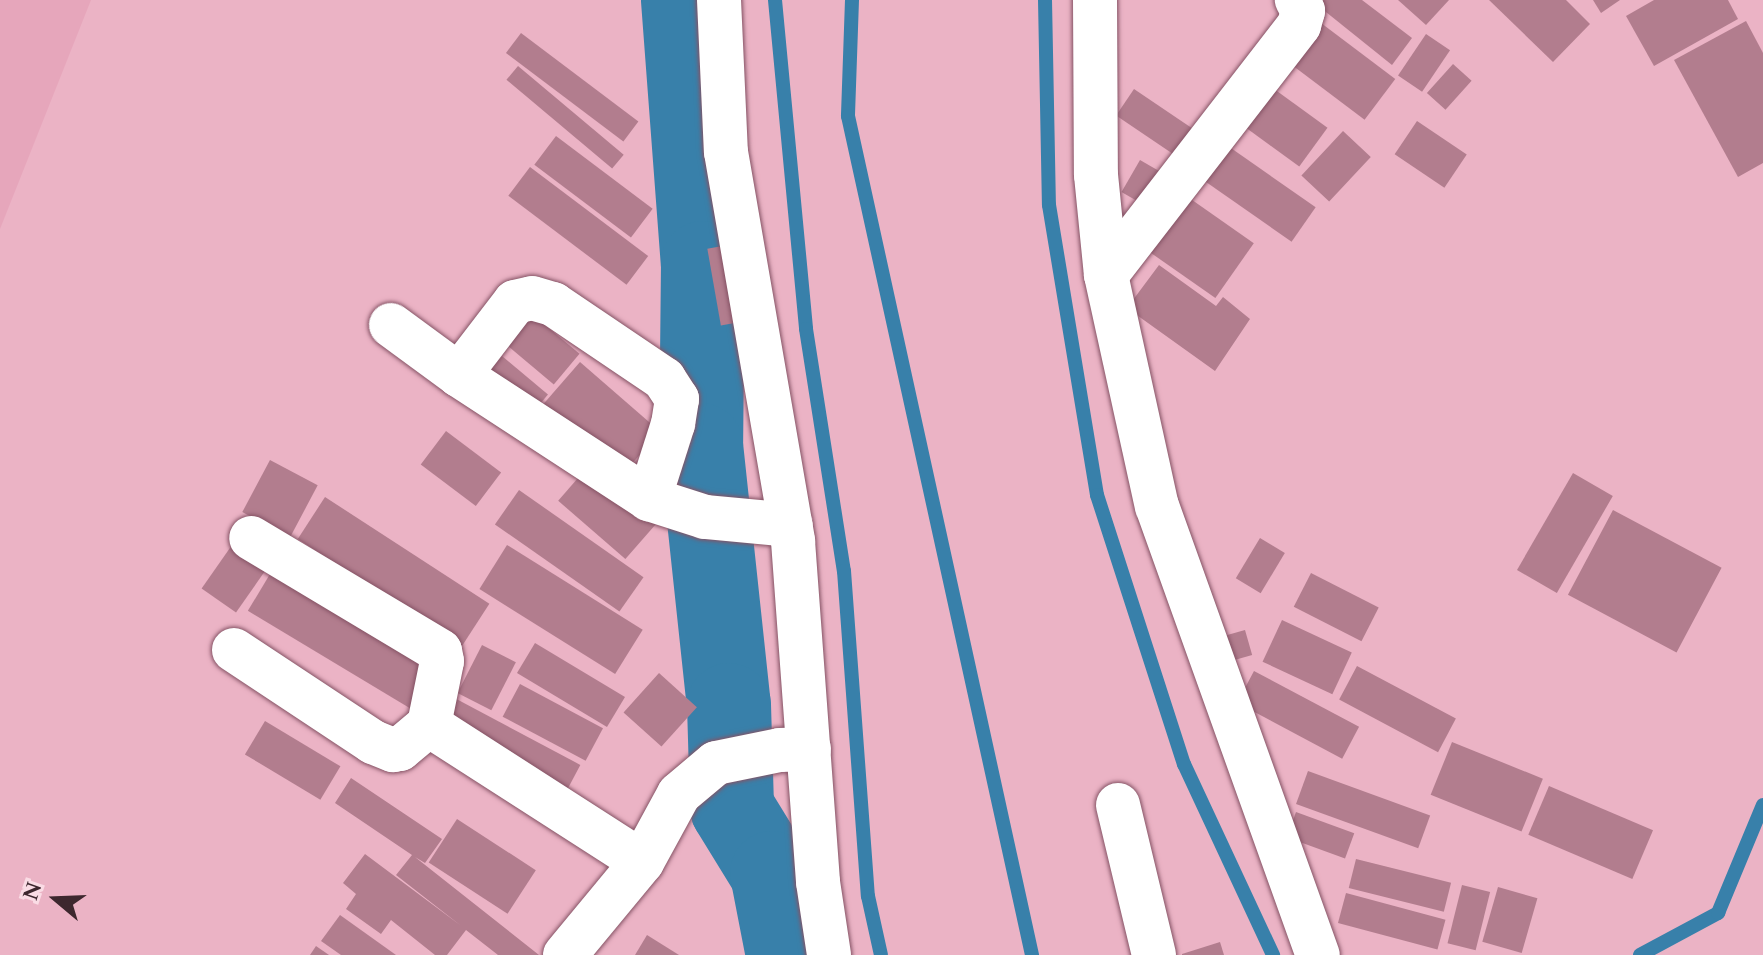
<!DOCTYPE html>
<html>
<head>
<meta charset="utf-8">
<style>
	body { margin:0 }
	#map { position:relative; width:1763px; height:955px; overflow:hidden; background:#ebb3c5; font-family:Spectral,serif }
	div>[style] { position:absolute }
	[style*='--x'] { left:calc(var(--x)*1px); top:calc(var(--y)*1px); width:calc(var(--w)*1px); rotate:calc(var(--a)*1deg) }
	.built>* { inset:0; background:#e6a6bb }
	.stream>* { height:14px; margin:-7px; padding:0 7px; transform-origin:7px; border-radius:7px; background:#3880aa }
	.river>* { height:84px; margin:-42px; padding:0 42px; transform-origin:42px; border-radius:42px; background:#3880aa }
	.building>* { inset:0; background:#b27d8e; transform-origin:0 0 }
	.roads { filter:drop-shadow(0 0 2px #855365) drop-shadow(0 0 2px #855365) }
	.minor>* { height:44px; margin:-22px; padding:0 22px; transform-origin:22px; border-radius:22px; background:#fff }
	span { translate:-50% -50%; white-space:nowrap; text-align:center; line-height:1.15; -webkit-text-stroke:8px #fadce5; paint-order:stroke }
	.north { position:absolute; left:16px; top:859px; width:80px; height:80px; -webkit-text-stroke:6px #fadce5; paint-order:stroke; rotate:289deg; font-size:22px; font-weight:700; line-height:32px; text-align:center; color:#3d272e }
	.north::after { content:''; display:block; margin:auto; width:28px; height:36px; background:#3d272e; clip-path:polygon(50% 0,100% 100%,50% 72%,0 100%) }
</style>
</head>
<body>
<div id="map">
	<div class="built">
		<i style="clip-path:polygon(0 0,91px 0,0 229px)"></i>
	</div>
	<div class="stream">
		<i style="--x:775;--y:0;--w:330;--a:84.6"></i>
		<i style="--x:806;--y:329;--w:245;--a:81.1"></i>
		<i style="--x:844;--y:571;--w:326;--a:85.8"></i>
		<i style="--x:868;--y:896;--w:60;--a:77.6"></i>
		<i style="--x:852;--y:0;--w:116;--a:92"></i>
		<i style="--x:848;--y:116;--w:859;--a:77.63"></i>
		<i style="--x:1045;--y:0;--w:205;--a:88.9"></i>
		<i style="--x:1049;--y:205;--w:294;--a:80.6"></i>
		<i style="--x:1097;--y:495;--w:283;--a:72.1"></i>
		<i style="--x:1184;--y:764;--w:211;--a:65"></i>
		<i style="--x:1640;--y:955;--w:89;--a:-28.3"></i>
		<i style="--x:1718;--y:913;--w:117;--a:-67.4"></i>
	</div>
	<div class="river">
		<i style="--x:683;--y:0;--w:264;--a:85.7"></i>
		<i style="--x:703;--y:263;--w:182;--a:90.6"></i>
		<i style="--x:701;--y:445;--w:262;--a:83.9"></i>
		<i style="--x:729;--y:705;--w:103;--a:88.3"></i>
		<i style="--x:732;--y:808;--w:76;--a:58.4"></i>
		<i style="--x:772;--y:873;--w:84;--a:79"></i>
	</div>
	<div class="building">
		<i style="clip-path:polygon(1311px 0,1362px 0,1412px 38px,1392px 65px)"></i>
		<i style="clip-path:polygon(1398px 0,1449px 0,1426px 25px)"></i>
		<i style="clip-path:polygon(1489px 0,1566px 0,1590px 24px,1553px 62px)"></i>
		<i style="clip-path:polygon(1593px 0,1620px 0,1601px 13px)"></i>
		<i style="clip-path:polygon(1654px 0,1728px 0,1738px 19px,1654px 66px,1626px 16px)"></i>
		<i style="clip-path:polygon(1746px 21px,1763px 53px,1763px 163px,1738px 177px,1674px 60px)"></i>
		<i style="left:1321px;top:23px;width:93px;height:51px;rotate:37deg"></i>
		<i style="left:521px;top:33px;width:147px;height:25px;rotate:37deg"></i>
		<i style="left:1426px;top:34px;width:29px;height:50px;rotate:34deg"></i>
		<i style="left:1453px;top:64px;width:25px;height:39px;rotate:42deg"></i>
		<i style="left:518px;top:66px;width:138px;height:18px;rotate:40deg"></i>
		<i style="left:1266px;top:83px;width:76px;height:48px;rotate:36deg"></i>
		<i style="left:1134px;top:89px;width:83px;height:32px;rotate:34deg"></i>
		<i style="left:1417px;top:121px;width:60px;height:40px;rotate:34deg"></i>
		<i style="left:1343px;top:131px;width:38px;height:61px;rotate:43deg"></i>
		<i style="left:556px;top:136px;width:121px;height:36px;rotate:37deg"></i>
		<i style="left:1228px;top:146px;width:107px;height:42px;rotate:35deg"></i>
		<i style="left:1140px;top:160px;width:30px;height:37px;rotate:30deg"></i>
		<i style="left:530px;top:167px;width:148px;height:36px;rotate:37deg"></i>
		<i style="left:1185px;top:195px;width:84px;height:67px;rotate:35deg"></i>
		<i style="left:728px;top:245px;width:78px;height:21px;rotate:80deg"></i>
		<i style="clip-path:polygon(1159px 265px,1216px 306px,1223px 297px,1250px 319px,1215px 371px,1127px 308px)"></i>
		<i style="left:532px;top:314px;width:62px;height:40px;rotate:40deg"></i>
		<i style="left:502px;top:356px;width:60px;height:30px;rotate:40deg"></i>
		<i style="left:580px;top:362px;width:106px;height:61px;rotate:41deg"></i>
		<i style="left:446px;top:431px;width:69px;height:42px;rotate:37deg"></i>
		<i style="left:270px;top:460px;width:54px;height:59px;rotate:28deg"></i>
		<i style="left:591px;top:463px;width:89px;height:50px;rotate:41deg"></i>
		<i style="left:1573px;top:473px;width:46px;height:112px;rotate:30deg"></i>
		<i style="left:519px;top:490px;width:152px;height:42px;rotate:35deg"></i>
		<i style="left:325px;top:497px;width:196px;height:50px;rotate:33deg"></i>
		<i style="left:1613px;top:510px;width:123px;height:96px;rotate:28deg"></i>
		<i style="left:1260px;top:538px;width:29px;height:47px;rotate:31deg"></i>
		<i style="left:232px;top:545px;width:42px;height:53px;rotate:35deg"></i>
		<i style="left:507px;top:545px;width:160px;height:52px;rotate:32deg"></i>
		<i style="left:1311px;top:573px;width:76px;height:38px;rotate:27deg"></i>
		<i style="left:270px;top:574px;width:194px;height:43px;rotate:31deg"></i>
		<i style="left:1282px;top:620px;width:77px;height:46px;rotate:25deg"></i>
		<i style="left:1245px;top:630px;width:26px;height:34px;rotate:74deg"></i>
		<i style="left:535px;top:643px;width:105px;height:35px;rotate:31deg"></i>
		<i style="left:482px;top:645px;width:38px;height:54px;rotate:27deg"></i>
		<i style="left:1357px;top:666px;width:112px;height:38px;rotate:28deg"></i>
		<i style="left:1254px;top:671px;width:119px;height:36px;rotate:28deg"></i>
		<i style="left:659px;top:673px;width:51px;height:53px;rotate:42deg"></i>
		<i style="left:520px;top:684px;width:94px;height:37px;rotate:28deg"></i>
		<i style="left:447px;top:694px;width:151px;height:30px;rotate:28deg"></i>
		<i style="left:265px;top:721px;width:88px;height:39px;rotate:31deg"></i>
		<i style="left:1452px;top:742px;width:98px;height:57px;rotate:22deg"></i>
		<i style="left:1308px;top:771px;width:130px;height:35px;rotate:20deg"></i>
		<i style="clip-path:polygon(351px 778px,442px 839px,425px 863px,415px 857px,539px 955px,498px 955px,466px 930px,447px 955px,435px 955px,391px 920px,381px 934px,346px 909px,356px 894px,343px 883px,365px 854px,460px 925px,396px 875px,412px 855px,335px 803px)"></i>
		<i style="left:1549px;top:786px;width:113px;height:53px;rotate:23deg"></i>
		<i style="left:1296px;top:812px;width:62px;height:27px;rotate:20deg"></i>
		<i style="left:457px;top:819px;width:94px;height:52px;rotate:33deg"></i>
		<i style="left:1356px;top:859px;width:98px;height:30px;rotate:14deg"></i>
		<i style="left:1462px;top:885px;width:29px;height:60px;rotate:14deg"></i>
		<i style="left:1498px;top:887px;width:41px;height:57px;rotate:16deg"></i>
		<i style="left:1346px;top:893px;width:103px;height:31px;rotate:15deg"></i>
		<i style="clip-path:polygon(340px 915px,396px 955px,341px 955px,321px 941px)"></i>
		<i style="clip-path:polygon(647px 935px,679px 955px,635px 955px)"></i>
		<i style="clip-path:polygon(1220px 942px,1224px 955px,1182px 955px,1182px 954px)"></i>
		<i style="clip-path:polygon(316px 946px,329px 955px,310px 955px)"></i>
	</div>
	<div class="roads">
		<div class="minor">
			<i style="--x:719;--y:0;--w:152;--a:87.4"></i>
			<i style="--x:726;--y:152;--w:395;--a:80.2"></i>
			<i style="--x:793;--y:541;--w:342;--a:85.8"></i>
			<i style="--x:818;--y:882;--w:74;--a:81.4"></i>
			<i style="--x:1095;--y:0;--w:175;--a:89.7"></i>
			<i style="--x:1096;--y:175;--w:100;--a:84.3"></i>
			<i style="--x:1106;--y:275;--w:237;--a:77.6"></i>
			<i style="--x:1157;--y:506;--w:477;--a:70.3"></i>
			<i style="--x:1106;--y:275;--w:316;--a:-52.3"></i>
			<i style="--x:1299;--y:25;--w:15;--a:-74"></i>
			<i style="--x:1303;--y:11;--w:13;--a:-119"></i>
			<i style="--x:391;--y:325;--w:84;--a:36.3"></i>
			<i style="--x:459;--y:375;--w:227;--a:33.1"></i>
			<i style="--x:649;--y:499;--w:59;--a:17.8"></i>
			<i style="--x:705;--y:517;--w:86;--a:5.3"></i>
			<i style="--x:459;--y:375;--w:92;--a:-52.5"></i>
			<i style="--x:515;--y:302;--w:17;--a:-13"></i>
			<i style="--x:532;--y:298;--w:22;--a:16"></i>
			<i style="--x:553;--y:304;--w:134;--a:34"></i>
			<i style="--x:664;--y:379;--w:24;--a:57"></i>
			<i style="--x:677;--y:399;--w:25;--a:99"></i>
			<i style="--x:673;--y:424;--w:79;--a:107.7"></i>
			<i style="--x:234;--y:650;--w:167;--a:33.5"></i>
			<i style="--x:373;--y:742;--w:22;--a:22"></i>
			<i style="--x:393;--y:750;--w:7;--a:-8"></i>
			<i style="--x:400;--y:749;--w:38;--a:-40"></i>
			<i style="--x:429;--y:725;--w:65;--a:-78.5"></i>
			<i style="--x:442;--y:661;--w:10;--a:-101"></i>
			<i style="--x:440;--y:651;--w:220;--a:-149.1"></i>
			<i style="--x:429;--y:725;--w:253;--a:32.7"></i>
			<i style="--x:1118;--y:805;--w:154;--a:76.5"></i>
			<i style="--x:565;--y:955;--w:121;--a:-50.4"></i>
			<i style="--x:642;--y:862;--w:77;--a:-61.4"></i>
			<i style="--x:679;--y:794;--w:48;--a:-40"></i>
			<i style="--x:716;--y:763;--w:65;--a:-11.5"></i>
			<i style="--x:780;--y:750;--w:29;--a:-2"></i>
		</div>
	</div>
	<div class="north">N</div>
</div>
</body>
</html>
